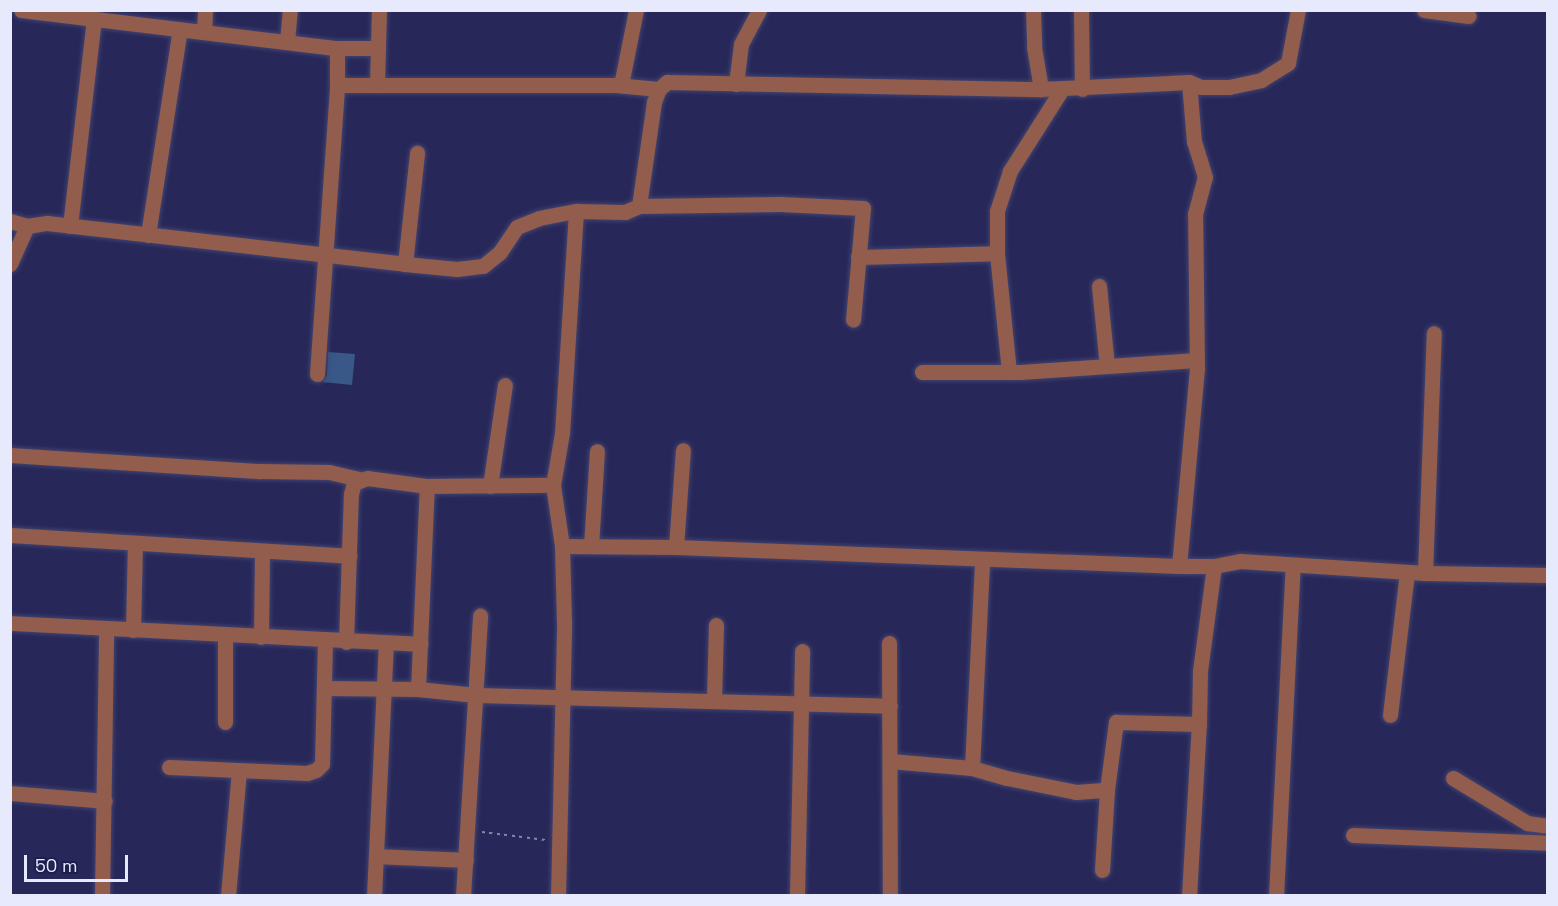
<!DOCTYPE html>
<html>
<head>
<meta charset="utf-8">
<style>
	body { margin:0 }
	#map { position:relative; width:1558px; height:906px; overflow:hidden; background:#272859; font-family:"Space Grotesk",sans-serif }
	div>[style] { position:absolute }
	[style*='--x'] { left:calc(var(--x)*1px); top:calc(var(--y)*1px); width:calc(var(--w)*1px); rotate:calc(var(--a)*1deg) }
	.building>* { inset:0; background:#395787 }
	.path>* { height:2px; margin-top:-1px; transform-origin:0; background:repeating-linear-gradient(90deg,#8486a8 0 3px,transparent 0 7.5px) }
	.roads { filter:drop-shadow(0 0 2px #424370) drop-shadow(0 0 2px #424370) }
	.minor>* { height:15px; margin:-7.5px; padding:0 7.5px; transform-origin:7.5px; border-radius:7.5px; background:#925d4c }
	span { translate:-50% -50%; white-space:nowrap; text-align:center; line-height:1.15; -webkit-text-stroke:5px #1e1e4e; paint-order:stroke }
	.frame { position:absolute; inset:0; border:12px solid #e7eafd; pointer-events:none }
	.scale { position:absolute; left:24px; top:855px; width:104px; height:27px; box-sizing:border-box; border:3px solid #e7eafd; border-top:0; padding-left:8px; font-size:18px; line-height:21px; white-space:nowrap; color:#e7eafd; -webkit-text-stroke:4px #1e1e4e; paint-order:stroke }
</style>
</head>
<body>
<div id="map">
	<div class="building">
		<i style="clip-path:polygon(328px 352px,355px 354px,352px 385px,322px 382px,327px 375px)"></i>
	</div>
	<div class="path">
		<i style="--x:482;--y:832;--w:64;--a:7.2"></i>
	</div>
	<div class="roads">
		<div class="minor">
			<i style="--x:21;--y:10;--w:318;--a:6.9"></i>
			<i style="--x:337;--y:48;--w:41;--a:0"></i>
			<i style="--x:1033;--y:10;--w:37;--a:88"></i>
			<i style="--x:1034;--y:47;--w:43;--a:80.5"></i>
			<i style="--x:1081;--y:10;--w:79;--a:89.3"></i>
			<i style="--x:1424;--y:10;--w:45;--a:7.6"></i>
			<i style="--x:204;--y:32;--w:22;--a:-87"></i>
			<i style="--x:287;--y:42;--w:32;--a:-85"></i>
			<i style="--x:736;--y:84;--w:40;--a:-82.9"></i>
			<i style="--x:741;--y:44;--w:38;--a:-62"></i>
			<i style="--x:337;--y:85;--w:278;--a:0"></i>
			<i style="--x:615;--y:85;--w:44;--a:5.2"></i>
			<i style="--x:377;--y:85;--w:75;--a:-88.5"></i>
			<i style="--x:621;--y:85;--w:76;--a:-78.7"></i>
			<i style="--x:639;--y:206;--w:141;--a:-0.8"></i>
			<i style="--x:780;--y:204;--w:83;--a:2.8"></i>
			<i style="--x:863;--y:208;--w:112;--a:95.1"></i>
			<i style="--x:576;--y:211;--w:222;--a:93.6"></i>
			<i style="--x:562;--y:433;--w:53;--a:99.8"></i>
			<i style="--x:553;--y:485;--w:62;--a:81.6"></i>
			<i style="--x:562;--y:546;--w:114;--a:0.5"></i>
			<i style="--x:676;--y:547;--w:503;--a:2.16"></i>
			<i style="--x:1179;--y:566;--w:35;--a:0"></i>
			<i style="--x:1214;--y:566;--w:26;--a:-11"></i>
			<i style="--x:1240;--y:561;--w:185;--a:3.7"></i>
			<i style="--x:1425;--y:573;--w:123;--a:0.9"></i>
			<i style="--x:10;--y:221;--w:18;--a:16"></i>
			<i style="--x:70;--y:226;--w:208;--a:-83.4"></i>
			<i style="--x:148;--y:235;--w:208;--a:-81.2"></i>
			<i style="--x:858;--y:257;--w:139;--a:-1.6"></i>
			<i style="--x:10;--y:264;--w:42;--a:-65.9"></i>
			<i style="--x:27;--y:226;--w:20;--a:-9"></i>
			<i style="--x:47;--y:223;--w:360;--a:6.5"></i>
			<i style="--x:405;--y:264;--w:52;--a:5.5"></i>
			<i style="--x:457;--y:269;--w:26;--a:-7"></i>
			<i style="--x:483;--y:266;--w:22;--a:-39"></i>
			<i style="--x:500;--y:252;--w:30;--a:-56"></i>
			<i style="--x:517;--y:227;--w:24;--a:-22"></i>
			<i style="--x:539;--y:218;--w:38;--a:-11"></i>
			<i style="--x:576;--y:211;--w:49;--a:1.2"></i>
			<i style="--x:625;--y:212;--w:15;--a:-23"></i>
			<i style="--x:639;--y:206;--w:105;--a:-81.8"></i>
			<i style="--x:654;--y:102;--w:14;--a:-69"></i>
			<i style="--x:659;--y:89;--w:11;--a:-41"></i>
			<i style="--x:667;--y:82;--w:374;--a:1.1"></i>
			<i style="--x:1041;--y:89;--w:148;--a:-2.7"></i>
			<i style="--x:1189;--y:82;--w:13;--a:23"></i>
			<i style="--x:1201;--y:87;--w:28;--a:0"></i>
			<i style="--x:1229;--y:87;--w:33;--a:-12"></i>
			<i style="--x:1261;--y:80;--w:32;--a:-32"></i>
			<i style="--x:1288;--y:63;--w:54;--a:-79.3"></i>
			<i style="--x:405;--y:264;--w:112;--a:-83.8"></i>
			<i style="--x:1099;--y:286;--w:80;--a:84.3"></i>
			<i style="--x:922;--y:372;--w:98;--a:0"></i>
			<i style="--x:1020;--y:372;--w:177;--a:-3.9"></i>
			<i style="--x:1009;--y:372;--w:120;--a:-95.8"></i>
			<i style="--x:997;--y:253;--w:42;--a:-90"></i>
			<i style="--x:997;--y:211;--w:42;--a:-72"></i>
			<i style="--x:1010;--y:171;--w:97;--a:-57.6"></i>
			<i style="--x:317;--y:374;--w:290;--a:-86"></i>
			<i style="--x:337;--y:85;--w:37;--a:-90"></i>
			<i style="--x:10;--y:455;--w:251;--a:3.7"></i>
			<i style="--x:260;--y:471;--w:69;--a:0.8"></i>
			<i style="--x:329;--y:472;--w:31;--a:13"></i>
			<i style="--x:490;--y:486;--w:102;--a:-81.6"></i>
			<i style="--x:10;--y:535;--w:340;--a:3.5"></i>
			<i style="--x:591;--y:546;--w:95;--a:-86.4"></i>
			<i style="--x:676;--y:547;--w:97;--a:-85.9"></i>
			<i style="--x:1179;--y:566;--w:198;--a:-84.8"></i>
			<i style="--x:1197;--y:369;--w:155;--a:-90.7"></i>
			<i style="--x:1195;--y:214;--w:38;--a:-75"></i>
			<i style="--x:1205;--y:177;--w:37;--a:-107"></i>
			<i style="--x:1194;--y:142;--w:60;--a:-94.8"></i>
			<i style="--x:1425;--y:573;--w:240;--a:-87.9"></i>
			<i style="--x:10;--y:623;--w:411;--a:2.9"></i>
			<i style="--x:133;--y:630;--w:86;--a:-88.7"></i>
			<i style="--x:225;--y:635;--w:87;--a:90"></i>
			<i style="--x:261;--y:637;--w:85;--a:-89.3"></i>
			<i style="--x:346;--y:642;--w:148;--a:-88.1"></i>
			<i style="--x:351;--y:494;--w:11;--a:-75"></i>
			<i style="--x:354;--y:483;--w:14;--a:-21"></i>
			<i style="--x:367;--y:478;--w:61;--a:7.6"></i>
			<i style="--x:427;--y:486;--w:126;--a:-0.5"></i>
			<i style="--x:889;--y:643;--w:253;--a:89.8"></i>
			<i style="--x:325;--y:688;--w:93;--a:0.6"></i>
			<i style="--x:418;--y:689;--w:58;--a:5.9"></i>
			<i style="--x:476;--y:695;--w:414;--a:1.5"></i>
			<i style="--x:418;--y:689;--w:203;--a:-87.5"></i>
			<i style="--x:714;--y:700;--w:75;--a:-88.5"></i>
			<i style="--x:1390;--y:715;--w:144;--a:-83.2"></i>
			<i style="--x:890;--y:761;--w:82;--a:4.9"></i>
			<i style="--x:972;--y:768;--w:36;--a:16"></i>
			<i style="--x:1007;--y:778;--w:70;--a:11.5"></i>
			<i style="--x:1076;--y:792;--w:31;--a:-4"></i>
			<i style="--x:1107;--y:790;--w:69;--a:-82.5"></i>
			<i style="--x:1116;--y:722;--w:83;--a:1.4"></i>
			<i style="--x:1199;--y:724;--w:53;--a:-88.9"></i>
			<i style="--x:1200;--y:671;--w:106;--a:-82.4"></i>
			<i style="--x:169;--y:767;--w:138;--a:2.5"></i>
			<i style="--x:307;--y:773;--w:9;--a:-18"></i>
			<i style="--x:316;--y:770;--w:8;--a:-45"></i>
			<i style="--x:322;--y:764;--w:123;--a:-88.6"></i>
			<i style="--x:972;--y:768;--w:208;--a:-87.2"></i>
			<i style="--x:1453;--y:778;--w:87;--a:31.3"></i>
			<i style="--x:1527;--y:823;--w:21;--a:8"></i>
			<i style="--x:10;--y:793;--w:95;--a:4.8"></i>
			<i style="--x:1353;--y:835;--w:195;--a:2.3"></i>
			<i style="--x:376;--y:856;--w:90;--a:2.5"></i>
			<i style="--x:1102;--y:870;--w:80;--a:-86.4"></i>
			<i style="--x:102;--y:896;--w:267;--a:-89.1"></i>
			<i style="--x:228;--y:896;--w:126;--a:-85"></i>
			<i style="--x:374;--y:896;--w:252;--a:-87.3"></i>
			<i style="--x:463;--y:896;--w:281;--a:-86.5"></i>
			<i style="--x:558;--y:896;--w:274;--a:-88.7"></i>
			<i style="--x:564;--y:622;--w:76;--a:-91.5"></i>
			<i style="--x:797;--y:896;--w:245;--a:-88.8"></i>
			<i style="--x:1189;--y:896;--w:172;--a:-86.7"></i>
			<i style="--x:1276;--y:896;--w:330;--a:-87.1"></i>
		</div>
	</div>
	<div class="frame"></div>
	<div class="scale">50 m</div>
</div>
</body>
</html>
